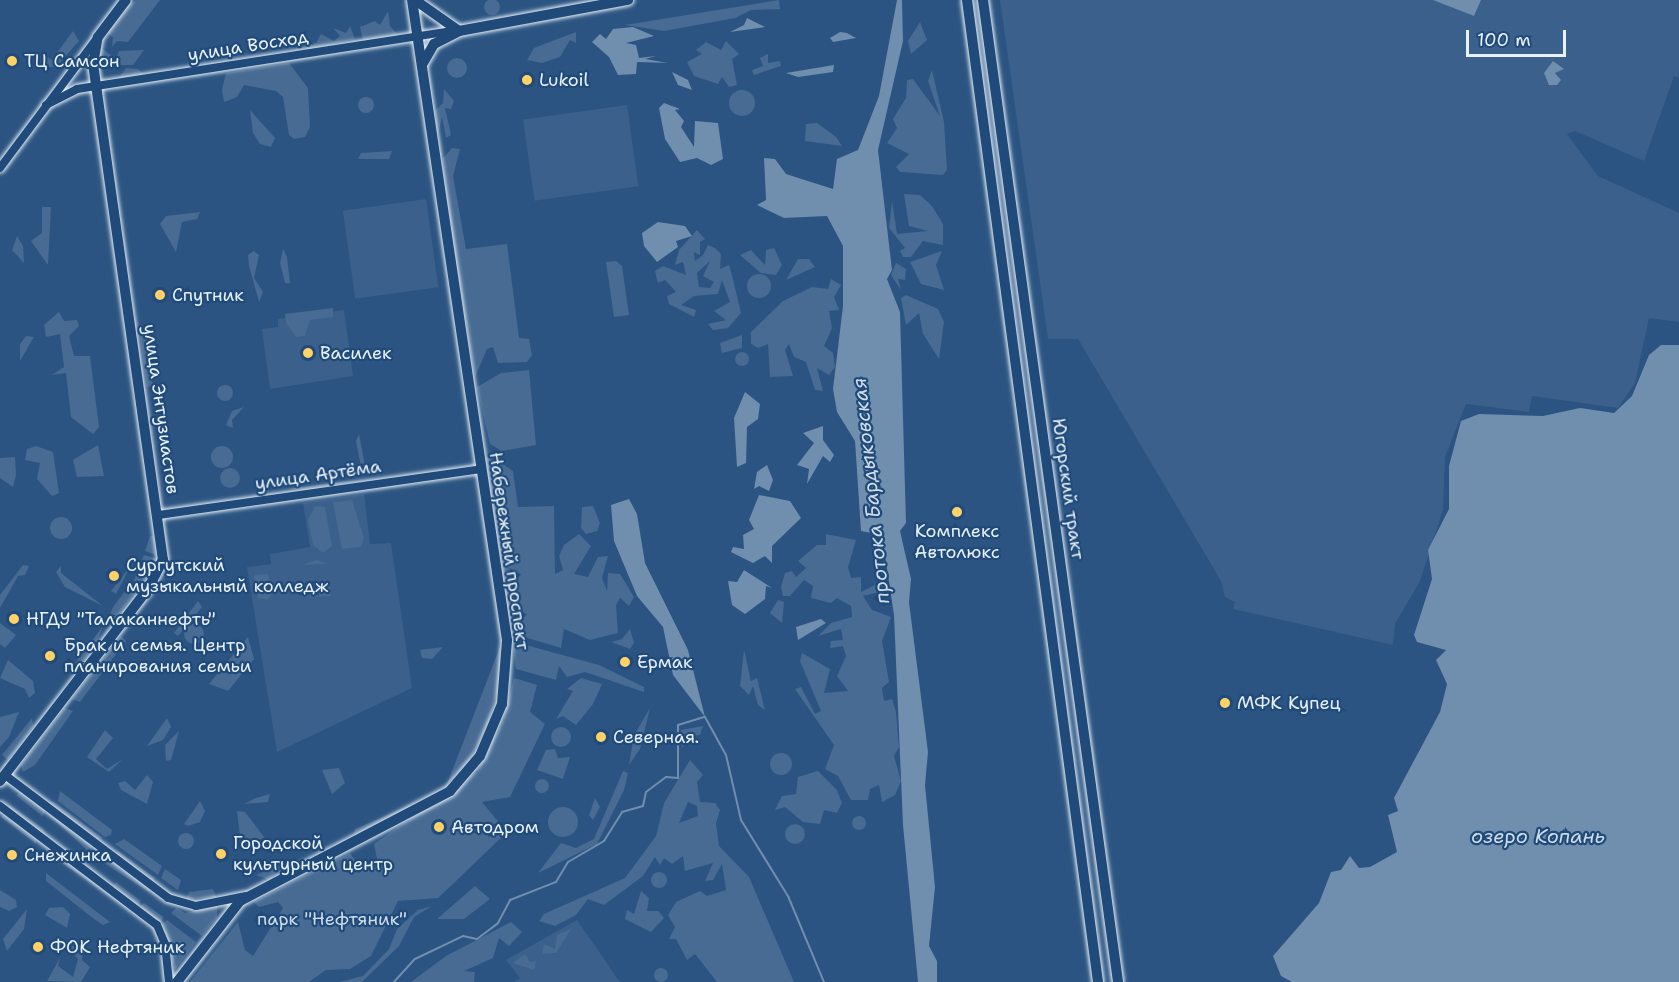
<!DOCTYPE html>
<html>
<head>
<meta charset="utf-8">
<style>
	body { margin:0 }
	#map { position:relative; width:1679px; height:982px; overflow:hidden; background:#2b5482; font-family:"Shantell Sans",sans-serif }
	div>[style] { position:absolute }
	[style*='--x'] { left:calc(var(--x)*1px); top:calc(var(--y)*1px); width:calc(var(--w)*1px); rotate:calc(var(--a)*1deg) }
	.built>* { inset:0; background:#3a608b; transform-origin:0 0 }
	.green>* { inset:0; background:#476b93; transform-origin:0 0 }
	.round { border-radius:50% }
	.water>* { inset:0; background:#708ead }
	.stream>* { height:2px; margin:-1px; padding:0 1px; transform-origin:1px; border-radius:1px; background:#708ead }
	.roads { filter:drop-shadow(0 0 2px #e8f1f8) drop-shadow(0 0 2px #e8f1f8) }
	.minor>* { height:8px; margin:-4px; padding:0 4px; transform-origin:4px; border-radius:4px; background:#1f4a7a }
	.major>* { height:10px; margin:-5px; padding:0 5px; transform-origin:5px; border-radius:5px; background:#1f4a7a }
	.dots>* { width:16px; height:16px; translate:-50% -50%; box-sizing:border-box; border:3px solid #1f4a7a; border-radius:50% }
	span { translate:-50% -50%; white-space:nowrap; text-align:center; line-height:1.15; -webkit-text-stroke:4.5px #1f4a7a; paint-order:stroke }
	.street-label { font-size:18px; color:#e8f1f8 }
	.poi-label { font-size:18px; color:#e8f1f8 }
	.left { translate:0 -50%; text-align:left }
	.park-label { font-size:18px; color:#d0dde9 }
	.water-label { font-size:20px; color:#d0dde9; font-style:italic }
	.scale { position:absolute; left:1466px; top:30px; width:100px; height:27px; box-sizing:border-box; border:3px solid #e8f1f8; border-top:0; padding-left:8px; font-size:18px; line-height:21px; white-space:nowrap; color:#e8f1f8; -webkit-text-stroke:4px #1f4a7a; paint-order:stroke }
</style>
</head>
<body>
<div id="map">
	<div class="built">
		<i style="clip-path:polygon(1000px 0,1679px 0,1679px 78px,1674px 76px,1644px 161px,1575px 131px,1567px 134px,1598px 176px,1679px 213px,1679px 322px,1649px 318px,1635px 383px,1618px 408px,1532px 396px,1529px 412px,1466px 404px,1445px 457px,1443px 510px,1420px 581px,1395px 624px,1393px 645px,1233px 609px,1235px 602px,1225px 597px,1221px 581px,1078px 339px,1048px 339px)"></i>
		<i style="left:627px;top:105px;width:82px;height:105px;rotate:82deg"></i>
		<i style="left:426px;top:199px;width:89px;height:84px;rotate:82deg"></i>
		<i style="clip-path:polygon(344px 310px,353px 376px,270px 389px,262px 329px,278px 327px,278px 319px)"></i>
		<i style="clip-path:polygon(364px 494px,370px 544px,391px 543px,412px 688px,277px 752px,247px 567px,271px 564px,270px 554px,310px 547px,303px 503px)"></i>
		<i style="clip-path:polygon(577px 920px,620px 982px,514px 982px,520px 978px,506px 960px)"></i>
	</div>
	<div class="green">
		<i class="round" style="left:484px;top:-1px;width:16px;height:16px"></i>
		<i style="clip-path:polygon(160px 0,128px 42px,117px 41px,112px 47px,113px 37px,107px 33px,125px 8px,136px 0)"></i>
		<i style="clip-path:polygon(779px 0,780px 9px,751px 10px,735px 18px,664px 31px,625px 25px)"></i>
		<i style="clip-path:polygon(388px 11px,390px 26px,399px 36px,363px 41px,360px 27px,375px 21px,380px 25px)"></i>
		<i style="clip-path:polygon(920px 22px,927px 40px,911px 54px,908px 41px)"></i>
		<i style="clip-path:polygon(350px 26px,355px 39px,306px 50px,305px 44px,316px 43px,321px 34px,334px 41px,340px 36px,333px 28px,346px 33px)"></i>
		<i style="clip-path:polygon(73px 31px,79px 41px,56px 67px,47px 67px,44px 55px,52px 60px)"></i>
		<i style="clip-path:polygon(576px 32px,576px 43px,570px 40px,560px 57px,542px 63px,527px 60px,534px 48px)"></i>
		<i style="clip-path:polygon(726px 41px,739px 54px,732px 59px,737px 85px,729px 87px,722px 77px,718px 84px,694px 76px,687px 62px,702px 54px,696px 50px,706px 42px,721px 50px)"></i>
		<i style="clip-path:polygon(98px 46px,111px 55px,98px 69px)"></i>
		<i style="clip-path:polygon(144px 50px,133px 65px,114px 65px,119px 51px)"></i>
		<i style="clip-path:polygon(768px 54px,768px 63px,780px 61px,781px 66px,754px 75px,752px 70px,763px 66px,760px 58px)"></i>
		<i class="round" style="left:447px;top:58px;width:20px;height:20px"></i>
		<i style="clip-path:polygon(289px 63px,308px 88px,310px 127px,305px 137px,294px 139px,289px 135px,283px 97px,276px 91px,244px 85px,237px 97px,224px 102px,222px 90px,226px 73px)"></i>
		<i style="clip-path:polygon(126px 68px,138px 69px,144px 75px,118px 79px)"></i>
		<i style="clip-path:polygon(932px 70px,944px 122px,947px 170px,943px 175px,900px 172px,896px 167px,909px 154px,887px 143px,897px 128px,893px 119px,906px 98px,907px 80px,913px 79px,940px 116px,928px 81px)"></i>
		<i style="clip-path:polygon(444px 89px,454px 101px,451px 109px,445px 108px,451px 135px,446px 138px,442px 117px,438px 134px,435px 111px,443px 103px)"></i>
		<i class="round" style="left:729px;top:90px;width:26px;height:26px"></i>
		<i class="round" style="left:358px;top:97px;width:16px;height:16px"></i>
		<i style="clip-path:polygon(250px 110px,275px 138px,271px 147px,260px 144px,253px 133px)"></i>
		<i style="clip-path:polygon(817px 123px,836px 137px,842px 146px,805px 141px,806px 124px)"></i>
		<i style="clip-path:polygon(452px 148px,460px 149px,453px 176px,466px 249px,507px 244px,519px 338px,529px 339px,532px 355px,527px 362px,498px 363px,493px 347px,487px 349px,475px 377px,446px 200px,443px 158px)"></i>
		<i style="clip-path:polygon(392px 151px,389px 159px,358px 159px,361px 153px)"></i>
		<i style="clip-path:polygon(904px 194px,920px 195px,932px 206px,943px 224px,943px 245px,923px 241px,911px 257px,903px 257px,900px 251px,905px 248px,889px 228px,892px 201px,897px 234px,928px 231px,909px 226px)"></i>
		<i style="clip-path:polygon(42px 207px,51px 207px,48px 265px,31px 241px,42px 233px)"></i>
		<i style="clip-path:polygon(200px 212px,197px 219px,182px 222px,176px 252px,160px 224px,166px 216px)"></i>
		<i style="clip-path:polygon(evenodd,697px 230px,705px 239px,700px 242px,700px 255px,694px 252px,695px 261px,703px 255px,708px 245px,715px 248px,721px 254px,720px 269px,729px 265px,732px 275px,741px 313px,728px 328px,713px 330px,708px 324px,726px 320px,714px 311px,730px 302px,722px 280px,718px 294px,694px 296px,681px 305px,696px 310px,694px 317px,669px 304px,667px 296px,676px 292px,665px 280px,658px 283px,655px 271px,663px 266px,686px 275px,683px 262px,675px 265px,679px 250px,697px 230px,710px 261px,703px 276px,714px 282px,710px 288px,699px 287px,697px 273px,710px 261px)"></i>
		<i style="clip-path:polygon(17px 236px,23px 246px,24px 263px,12px 250px)"></i>
		<i style="clip-path:polygon(774px 248px,782px 265px,776px 275px,761px 273px,740px 255px,751px 250px,765px 265px,766px 250px)"></i>
		<i style="clip-path:polygon(283px 249px,287px 257px,290px 283px,285px 283px,280px 263px)"></i>
		<i style="clip-path:polygon(254px 251px,259px 255px,254px 278px,263px 292px,259px 302px,249px 266px,248px 255px)"></i>
		<i style="clip-path:polygon(942px 251px,936px 265px,944px 290px,921px 284px,910px 262px)"></i>
		<i style="clip-path:polygon(798px 259px,809px 259px,815px 267px,786px 280px)"></i>
		<i style="clip-path:polygon(616px 261px,622px 266px,629px 315px,614px 317px,606px 262px)"></i>
		<i style="clip-path:polygon(896px 263px,906px 269px,905px 280px,898px 279px,901px 290px,891px 275px)"></i>
		<i class="round" style="left:747px;top:274px;width:24px;height:24px"></i>
		<i style="clip-path:polygon(831px 279px,841px 285px,834px 297px,839px 310px,829px 311px,832px 328px,824px 346px,833px 353px,835px 367px,829px 375px,817px 368px,823px 391px,815px 390px,806px 362px,794px 357px,789px 344px,785px 350px,793px 376px,770px 377px,768px 344px,758px 348px,751px 344px,751px 332px,783px 301px,812px 287px,828px 289px)"></i>
		<i style="clip-path:polygon(906px 295px,938px 309px,944px 322px,939px 359px,923px 334px,919px 313px,906px 325px,901px 298px)"></i>
		<i style="clip-path:polygon(333px 308px,333px 317px,310px 320px,305px 336px,296px 337px,286px 323px,285px 314px)"></i>
		<i style="clip-path:polygon(59px 312px,64px 321px,77px 320px,79px 326px,69px 336px,74px 356px,90px 356px,99px 427px,93px 434px,71px 417px,66px 373px,52px 375px,64px 367px,60px 334px,46px 337px,44px 325px)"></i>
		<i style="clip-path:polygon(145px 332px,151px 334px,154px 352px,148px 353px,153px 386px,147px 387px,140px 337px)"></i>
		<i style="clip-path:polygon(742px 335px,742px 348px,722px 353px,720px 343px)"></i>
		<i style="clip-path:polygon(26px 336px,34px 337px,20px 361px,20px 344px)"></i>
		<i class="round" style="left:735px;top:352px;width:14px;height:14px"></i>
		<i style="clip-path:polygon(529px 370px,536px 445px,502px 451px,490px 444px,477px 387px,501px 373px)"></i>
		<i class="round" style="left:217px;top:385px;width:16px;height:16px"></i>
		<i style="clip-path:polygon(244px 407px,232px 420px,233px 428px,226px 425px,232px 411px)"></i>
		<i style="clip-path:polygon(359px 434px,365px 466px,361px 467px,356px 441px)"></i>
		<i style="clip-path:polygon(98px 445px,104px 476px,77px 477px,73px 460px)"></i>
		<i style="clip-path:polygon(36px 446px,53px 452px,59px 493px,52px 496px,37px 479px,40px 463px,25px 460px,27px 449px)"></i>
		<i class="round" style="left:211px;top:446px;width:22px;height:22px"></i>
		<i style="clip-path:polygon(490px 455px,513px 471px,518px 507px,554px 506px,555px 574px,563px 570px,559px 556px,564px 545px,579px 534px,591px 546px,574px 574px,588px 577px,598px 557px,608px 556px,602px 578px,607px 591px,608px 573px,620px 574px,634px 597px,629px 606px,620px 598px,616px 605px,618px 633px,590px 640px,564px 629px,561px 648px,511px 633px,485px 459px)"></i>
		<i style="clip-path:polygon(15px 457px,16px 475px,13px 487px,0 478px,0 458px)"></i>
		<i class="round" style="left:220px;top:468px;width:20px;height:20px"></i>
		<i style="clip-path:polygon(361px 480px,306px 490px,289px 489px,330px 483px)"></i>
		<i style="clip-path:polygon(352px 500px,364px 538px,361px 547px,342px 549px,333px 502px)"></i>
		<i style="clip-path:polygon(315px 506px,325px 507px,332px 546px,323px 553px,313px 545px,308px 520px)"></i>
		<i style="clip-path:polygon(593px 506px,600px 523px,597px 531px,586px 534px,581px 528px,582px 507px)"></i>
		<i class="round" style="left:50px;top:517px;width:22px;height:22px"></i>
		<i style="clip-path:polygon(826px 534px,856px 540px,848px 567px,851px 578px,861px 577px,861px 592px,885px 580px,883px 591px,863px 596px,872px 610px,891px 617px,882px 641px,889px 682px,882px 688px,884px 701px,892px 699px,896px 712px,899px 747px,894px 756px,901px 781px,895px 795px,882px 802px,879px 785px,870px 789px,868px 800px,851px 800px,838px 776px,825px 769px,834px 745px,795px 689px,801px 687px,815px 714px,821px 711px,800px 661px,802px 653px,830px 669px,824px 693px,848px 691px,837px 676px,846px 656px,843px 646px,830px 648px,831px 641px,843px 640px,841px 629px,818px 636px,831px 623px,852px 617px,851px 606px,837px 598px,831px 603px,811px 598px,813px 586px,804px 580px,790px 596px,783px 596px,781px 587px,785px 573px,792px 571px,796px 577px,806px 568px,798px 561px,817px 545px,826px 545px)"></i>
		<i style="clip-path:polygon(150px 536px,154px 536px,156px 555px,145px 551px)"></i>
		<i style="clip-path:polygon(144px 555px,155px 558px,155px 565px,113px 622px,108px 619px,113px 607px,135px 578px)"></i>
		<i style="clip-path:polygon(317px 560px,327px 564px,302px 565px,310px 562px)"></i>
		<i style="clip-path:polygon(23px 565px,29px 566px,25px 575px,18px 576px,0 608px,0 595px)"></i>
		<i style="clip-path:polygon(61px 566px,61px 573px,103px 606px,65px 587px,56px 572px)"></i>
		<i style="clip-path:polygon(130px 567px,116px 594px,111px 591px)"></i>
		<i style="clip-path:polygon(268px 574px,272px 594px,268px 600px,258px 598px,254px 575px)"></i>
		<i style="clip-path:polygon(330px 587px,331px 596px,310px 597px,310px 590px)"></i>
		<i style="clip-path:polygon(778px 600px,784px 602px,782px 623px,770px 613px)"></i>
		<i style="clip-path:polygon(198px 601px,202px 607px,178px 636px,174px 633px)"></i>
		<i style="clip-path:polygon(0 623px,16px 635px,5px 648px,0 644px)"></i>
		<i class="round" style="left:184px;top:624px;width:20px;height:20px"></i>
		<i style="clip-path:polygon(103px 626px,97px 643px,74px 672px,75px 663px)"></i>
		<i style="clip-path:polygon(630px 629px,634px 643px,630px 649px,611px 642px,622px 639px)"></i>
		<i style="clip-path:polygon(121px 636px,126px 641px,80px 702px,72px 699px)"></i>
		<i style="clip-path:polygon(248px 637px,254px 659px,228px 691px,209px 684px)"></i>
		<i style="clip-path:polygon(522px 644px,599px 665px,644px 687px,644px 692px,585px 672px,567px 677px,559px 666px,556px 680px,516px 669px,513px 647px)"></i>
		<i style="clip-path:polygon(443px 647px,432px 659px,422px 658px,420px 650px)"></i>
		<i style="clip-path:polygon(500px 647px,501px 680px,487px 725px,468px 763px,447px 784px)"></i>
		<i style="clip-path:polygon(744px 650px,751px 681px,757px 678px,765px 710px,758px 705px,753px 686px,749px 695px,740px 686px)"></i>
		<i style="clip-path:polygon(8px 660px,33px 681px,35px 693px,29px 698px,25px 689px,0 678px)"></i>
		<i style="clip-path:polygon(514px 678px,537px 685px,530px 712px,545px 724px,510px 797px,482px 802px,507px 832px,455px 882px,438px 898px,398px 901px,371px 956px,350px 969px,326px 970px,309px 982px,190px 982px,238px 922px,245px 950px,253px 956px,283px 908px,278px 902px,259px 907px,254px 902px,350px 853px,359px 866px,377px 859px,374px 844px,477px 772px,503px 721px)"></i>
		<i style="clip-path:polygon(581px 678px,602px 684px,593px 704px,576px 725px,563px 716px,556px 719px,573px 691px,567px 689px)"></i>
		<i style="clip-path:polygon(65px 708px,73px 711px,35px 765px,23px 772px,21px 765px)"></i>
		<i style="clip-path:polygon(650px 708px,640px 749px,629px 765px,634px 735px)"></i>
		<i style="clip-path:polygon(19px 712px,9px 737px,0 747px,0 717px)"></i>
		<i style="clip-path:polygon(32px 718px,33px 726px,8px 760px,2px 755px)"></i>
		<i style="clip-path:polygon(167px 718px,171px 727px,163px 740px,147px 746px)"></i>
		<i style="clip-path:polygon(703px 726px,700px 735px,690px 736px,682px 748px,681px 730px)"></i>
		<i class="round" style="left:551px;top:727px;width:20px;height:20px"></i>
		<i style="clip-path:polygon(105px 730px,113px 738px,96px 759px,107px 769px,123px 759px,109px 772px,87px 757px)"></i>
		<i style="clip-path:polygon(179px 731px,171px 760px,166px 761px,165px 745px)"></i>
		<i style="clip-path:polygon(555px 749px,558px 758px,570px 757px,563px 779px,537px 770px,546px 750px)"></i>
		<i class="round" style="left:770px;top:753px;width:22px;height:22px"></i>
		<i style="clip-path:polygon(evenodd,690px 760px,703px 775px,697px 782px,700px 802px,715px 803px,720px 810px,716px 823px,719px 846px,749px 877px,794px 982px,717px 982px,695px 954px,687px 960px,676px 939px,669px 939px,675px 927px,668px 915px,676px 902px,700px 891px,707px 896px,726px 890px,722px 864px,713px 880px,705px 881px,713px 863px,685px 871px,683px 856px,672px 864px,664px 858px,660px 865px,655px 857px,643px 876px,604px 905px,588px 899px,576px 915px,555px 926px,539px 921px,544px 914px,625px 878px,656px 836px,664px 803px,690px 760px,688px 802px,697px 806px,698px 816px,679px 823px,688px 802px)"></i>
		<i style="clip-path:polygon(339px 768px,345px 783px,332px 794px,322px 770px)"></i>
		<i style="clip-path:polygon(623px 771px,628px 773px,624px 790px,597px 844px,538px 873px,561px 843px,576px 848px,594px 839px)"></i>
		<i style="clip-path:polygon(818px 771px,837px 790px,842px 803px,837px 813px,824px 810px,820px 824px,803px 822px,785px 807px,775px 810px,782px 796px,796px 794px,798px 777px)"></i>
		<i style="clip-path:polygon(147px 775px,153px 782px,147px 804px,121px 790px,118px 783px,125px 781px,135px 790px)"></i>
		<i class="round" style="left:535px;top:779px;width:14px;height:14px"></i>
		<i style="left:20px;top:791px;width:33px;height:6px;rotate:38deg"></i>
		<i style="clip-path:polygon(60px 791px,112px 830px,111px 835px,105px 837px,58px 801px)"></i>
		<i style="clip-path:polygon(270px 794px,268px 802px,244px 804px,256px 798px)"></i>
		<i style="clip-path:polygon(427px 798px,358px 836px,354px 835px,355px 829px)"></i>
		<i style="clip-path:polygon(595px 798px,600px 807px,593px 820px,589px 815px)"></i>
		<i style="clip-path:polygon(200px 801px,205px 811px,200px 822px,188px 826px,184px 824px)"></i>
		<i style="clip-path:polygon(47px 802px,54px 802px,103px 838px,98px 839px)"></i>
		<i style="clip-path:polygon(10px 805px,44px 829px,45px 835px,8px 807px)"></i>
		<i class="round" style="left:548px;top:807px;width:30px;height:30px"></i>
		<i style="clip-path:polygon(237px 811px,245px 812px,265px 838px,241px 844px)"></i>
		<i style="clip-path:polygon(48px 814px,50px 814px,94px 846px,87px 850px)"></i>
		<i style="clip-path:polygon(4px 815px,37px 840px,36px 844px,1px 817px)"></i>
		<i class="round" style="left:852px;top:816px;width:14px;height:14px"></i>
		<i class="round" style="left:785px;top:824px;width:20px;height:20px"></i>
		<i class="round" style="left:178px;top:833px;width:16px;height:16px"></i>
		<i style="clip-path:polygon(124px 839px,162px 866px,158px 875px,115px 844px)"></i>
		<i style="clip-path:polygon(118px 851px,155px 878px,153px 881px,116px 853px)"></i>
		<i style="clip-path:polygon(107px 856px,151px 889px,149px 892px,104px 863px)"></i>
		<i style="clip-path:polygon(59px 857px,133px 912px,55px 858px)"></i>
		<i style="clip-path:polygon(284px 863px,269px 880px,256px 875px)"></i>
		<i style="clip-path:polygon(165px 869px,181px 880px,178px 890px,161px 878px)"></i>
		<i class="round" style="left:651px;top:872px;width:16px;height:16px"></i>
		<i style="clip-path:polygon(46px 873px,110px 922px,103px 925px,94px 919px,46px 881px)"></i>
		<i style="left:116px;top:882px;width:31px;height:6px;rotate:37deg"></i>
		<i style="clip-path:polygon(475px 886px,490px 899px,464px 919px,437px 919px)"></i>
		<i style="clip-path:polygon(213px 889px,216px 897px,186px 899px,189px 892px)"></i>
		<i style="clip-path:polygon(0 890px,16px 900px,17px 907px,9px 911px,0 907px)"></i>
		<i style="clip-path:polygon(641px 891px,649px 898px,647px 911px,658px 911px,664px 918px,651px 932px,625px 919px,627px 910px,634px 914px)"></i>
		<i style="left:144px;top:903px;width:24px;height:6px;rotate:36deg"></i>
		<i style="clip-path:polygon(217px 906px,217px 917px,202px 936px,171px 913px,176px 908px,185px 913px)"></i>
		<i style="clip-path:polygon(432px 906px,414px 917px,399px 946px,362px 982px,340px 982px,363px 976px,389px 949px,397px 929px,418px 910px)"></i>
		<i style="clip-path:polygon(63px 907px,70px 914px,67px 928px,45px 915px,49px 908px)"></i>
		<i style="clip-path:polygon(27px 909px,24px 929px,7px 951px,3px 939px)"></i>
		<i style="clip-path:polygon(167px 920px,196px 942px,175px 970px,163px 924px)"></i>
		<i style="clip-path:polygon(511px 922px,522px 932px,509px 946px,499px 938px,493px 958px,464px 971px,475px 972px,474px 982px,411px 982px,446px 956px)"></i>
		<i style="clip-path:polygon(572px 928px,556px 953px,542px 954px,544px 944px,555px 949px,557px 935px)"></i>
		<i style="clip-path:polygon(77px 940px,84px 941px,82px 960px,90px 967px,81px 982px,47px 981px,60px 958px,58px 966px,73px 977px,78px 959px,70px 950px)"></i>
		<i style="clip-path:polygon(525px 954px,530px 962px,536px 961px,534px 970px,513px 963px)"></i>
		<i class="round" style="left:654px;top:968px;width:14px;height:14px"></i>
	</div>
	<div class="water">
		<i style="clip-path:polygon(897px 0,902px 0,903px 41px,878px 150px,892px 270px,887px 279px,900px 312px,906px 523px,900px 531px,911px 579px,909px 602px,928px 752px,925px 785px,935px 887px,929px 946px,937px 961px,937px 982px,918px 982px,903px 825px,894px 615px,882px 535px,861px 531px,855px 441px,837px 412px,833px 389px,843px 306px,843px 246px,827px 216px,784px 218px,757px 205px,766px 200px,764px 158px,775px 159px,786px 174px,833px 189px,837px 159px,858px 150px,879px 96px)"></i>
		<i style="clip-path:polygon(1433px 0,1481px 0,1474px 16px)"></i>
		<i style="clip-path:polygon(747px 18px,765px 27px,730px 32px,744px 25px)"></i>
		<i style="clip-path:polygon(633px 27px,654px 36px,626px 43px,636px 45px,639px 58px,656px 56px,645px 59px,668px 63px,637px 62px,636px 74px,618px 75px,609px 57px,592px 42px,600px 34px,606px 39px,613px 29px)"></i>
		<i style="clip-path:polygon(840px 32px,847px 33px,856px 38px,833px 42px,830px 38px)"></i>
		<i style="clip-path:polygon(1553px 61px,1564px 69px,1555px 73px,1561px 80px,1557px 85px,1549px 85px,1544px 73px)"></i>
		<i style="clip-path:polygon(834px 65px,833px 72px,798px 77px,786px 73px)"></i>
		<i style="clip-path:polygon(672px 72px,688px 80px,692px 90px,678px 85px)"></i>
		<i style="clip-path:polygon(664px 103px,680px 109px,675px 110px,684px 121px,681px 127px,694px 147px,695px 121px,718px 123px,723px 159px,711px 165px,697px 158px,680px 162px,665px 139px,659px 108px)"></i>
		<i style="clip-path:polygon(658px 222px,685px 226px,692px 236px,676px 241px,678px 247px,657px 262px,644px 246px,642px 233px)"></i>
		<i style="clip-path:polygon(1661px 345px,1679px 345px,1679px 982px,1292px 982px,1281px 976px,1273px 956px,1319px 903px,1331px 872px,1341px 870px,1350px 856px,1359px 868px,1370px 867px,1397px 852px,1388px 815px,1398px 811px,1394px 798px,1440px 712px,1447px 684px,1436px 660px,1446px 650px,1417px 642px,1414px 635px,1432px 579px,1428px 550px,1449px 509px,1449px 466px,1461px 421px,1479px 414px,1543px 416px,1580px 408px,1614px 413px,1632px 396px,1649px 355px)"></i>
		<i style="clip-path:polygon(745px 392px,760px 404px,758px 419px,747px 427px,746px 463px,737px 467px,734px 418px)"></i>
		<i style="clip-path:polygon(823px 426px,823px 440px,834px 455px,830px 462px,823px 456px,807px 484px,809px 469px,797px 465px,814px 443px,803px 433px)"></i>
		<i style="clip-path:polygon(767px 465px,773px 480px,769px 491px,759px 486px,754px 489px,757px 472px)"></i>
		<i style="clip-path:polygon(759px 495px,790px 501px,801px 518px,772px 546px,772px 563px,765px 556px,753px 563px,731px 552px,733px 547px,744px 549px,743px 535px,754px 529px,749px 520px)"></i>
		<i style="clip-path:polygon(629px 499px,637px 514px,645px 563px,688px 650px,705px 717px,673px 675px,663px 627px,637px 596px,614px 541px,611px 505px)"></i>
		<i style="clip-path:polygon(744px 570px,772px 588px,766px 586px,765px 599px,745px 614px,732px 605px,728px 581px,737px 582px)"></i>
		<i style="clip-path:polygon(821px 619px,826px 623px,798px 640px,796px 627px)"></i>
	</div>
	<div class="stream">
		<i style="--x:394;--y:982;--w:31;--a:-48"></i>
		<i style="--x:415;--y:959;--w:53;--a:-25.6"></i>
		<i style="--x:463;--y:936;--w:14;--a:12"></i>
		<i style="--x:477;--y:939;--w:26;--a:-37"></i>
		<i style="--x:498;--y:923;--w:26;--a:-62"></i>
		<i style="--x:510;--y:900;--w:49;--a:-21.4"></i>
		<i style="--x:556;--y:882;--w:23;--a:-59"></i>
		<i style="--x:568;--y:862;--w:42;--a:-30.3"></i>
		<i style="--x:604;--y:841;--w:34;--a:-58"></i>
		<i style="--x:622;--y:812;--w:22;--a:-16"></i>
		<i style="--x:643;--y:806;--w:14;--a:-78"></i>
		<i style="--x:646;--y:792;--w:25;--a:-37"></i>
		<i style="--x:666;--y:777;--w:12;--a:5"></i>
		<i style="--x:678;--y:778;--w:53;--a:-90"></i>
		<i style="--x:678;--y:725;--w:28;--a:-17"></i>
		<i style="--x:705;--y:717;--w:43;--a:61.1"></i>
		<i style="--x:726;--y:755;--w:67;--a:77"></i>
		<i style="--x:741;--y:820;--w:89;--a:58.3"></i>
		<i style="--x:788;--y:896;--w:93;--a:67.3"></i>
	</div>
	<div class="roads">
		<div class="minor">
			<i style="--x:46;--y:105;--w:35;--a:-27"></i>
			<i style="--x:77;--y:89;--w:380;--a:-8.8"></i>
			<i style="--x:0;--y:168;--w:164;--a:-53.2"></i>
			<i style="--x:159;--y:515;--w:325;--a:-8.1"></i>
			<i style="--x:5;--y:775;--w:204;--a:37"></i>
			<i style="--x:168;--y:898;--w:29;--a:16"></i>
			<i style="--x:196;--y:906;--w:51;--a:-11.3"></i>
			<i style="--x:0;--y:806;--w:197;--a:37.2"></i>
			<i style="--x:157;--y:925;--w:21;--a:67"></i>
			<i style="--x:165;--y:944;--w:38;--a:84"></i>
		</div>
		<div class="major">
			<i style="--x:415;--y:0;--w:54;--a:35.2"></i>
			<i style="--x:967;--y:0;--w:991;--a:82.4"></i>
			<i style="--x:983;--y:0;--w:991;--a:82.17"></i>
			<i style="--x:423;--y:63;--w:22;--a:-60"></i>
			<i style="--x:434;--y:44;--w:28;--a:-27"></i>
			<i style="--x:459;--y:31;--w:172;--a:-10.4"></i>
			<i style="--x:0;--y:781;--w:242;--a:-52.4"></i>
			<i style="--x:148;--y:589;--w:33;--a:-63"></i>
			<i style="--x:163;--y:560;--w:501;--a:-98.03"></i>
			<i style="--x:93;--y:64;--w:27;--a:-80"></i>
			<i style="--x:98;--y:37;--w:46;--a:-52.9"></i>
			<i style="--x:177;--y:982;--w:103;--a:-52.1"></i>
			<i style="--x:240;--y:901;--w:237;--a:-27.6"></i>
			<i style="--x:450;--y:791;--w:46;--a:-49.4"></i>
			<i style="--x:480;--y:756;--w:56;--a:-67.1"></i>
			<i style="--x:502;--y:704;--w:64;--a:-85.5"></i>
			<i style="--x:507;--y:640;--w:647;--a:-98.44"></i>
		</div>
	</div>
	<div class="dots">
		<i style="left:12px;top:61px;background:#ffd166"></i>
		<i style="left:527px;top:80px;background:#ffd166"></i>
		<i style="left:160px;top:295px;background:#ffd166"></i>
		<i style="left:308px;top:353px;background:#ffd166"></i>
		<i style="left:957px;top:512px;background:#ffd166"></i>
		<i style="left:114px;top:576px;background:#ffd166"></i>
		<i style="left:14px;top:619px;background:#ffd166"></i>
		<i style="left:50px;top:656px;background:#ffd166"></i>
		<i style="left:625px;top:662px;background:#ffd166"></i>
		<i style="left:1225px;top:703px;background:#ffd166"></i>
		<i style="left:601px;top:737px;background:#ffd166"></i>
		<i style="left:439px;top:827px;background:#ffd166"></i>
		<i style="left:221px;top:854px;background:#ffd166"></i>
		<i style="left:12px;top:855px;background:#ffd166"></i>
		<i style="left:38px;top:947px;background:#ffd166"></i>
	</div>
	<div class="street-label">
		<span style="left:248px;top:46px;rotate:-9deg">улица Восход</span>
		<span style="left:161px;top:409px;rotate:82deg">улица Энтузиастов</span>
		<span style="left:318px;top:475px;rotate:-8deg">улица Артёма</span>
		<span style="left:1068px;top:489px;rotate:82deg">Югорский тракт</span>
		<span style="left:509px;top:551px;rotate:82deg">Набережный проспект</span>
	</div>
	<div class="poi-label">
		<span class="left" style="left:24px;top:61px">ТЦ Самсон</span>
		<span class="left" style="left:539px;top:80px">Lukoil</span>
		<span class="left" style="left:172px;top:295px">Спутник</span>
		<span class="left" style="left:320px;top:353px">Василек</span>
		<span style="left:957px;top:542px">Комплекс<br>Автолюкс</span>
		<span class="left" style="left:126px;top:576px">Сургутский<br>музыкальный колледж</span>
		<span class="left" style="left:26px;top:619px">НГДУ "Талаканнефть"</span>
		<span class="left" style="left:64px;top:656px">Брак и семья. Центр<br>планирования семьи</span>
		<span class="left" style="left:637px;top:662px">Ермак</span>
		<span class="left" style="left:1237px;top:703px">МФК Купец</span>
		<span class="left" style="left:613px;top:737px">Северная.</span>
		<span class="left" style="left:451px;top:827px">Автодром</span>
		<span class="left" style="left:233px;top:854px">Городской<br>культурный центр</span>
		<span class="left" style="left:24px;top:855px">Снежинка</span>
		<span class="left" style="left:50px;top:947px">ФОК Нефтяник</span>
	</div>
	<div class="park-label">
		<span style="left:332px;top:919px">парк "Нефтяник"</span>
	</div>
	<div class="water-label">
		<span style="left:871px;top:491px;rotate:-96deg">протока Бардыковская</span>
		<span style="left:1538px;top:836px">озеро Копань</span>
	</div>
	<div class="scale">100 m</div>
</div>
</body>
</html>
